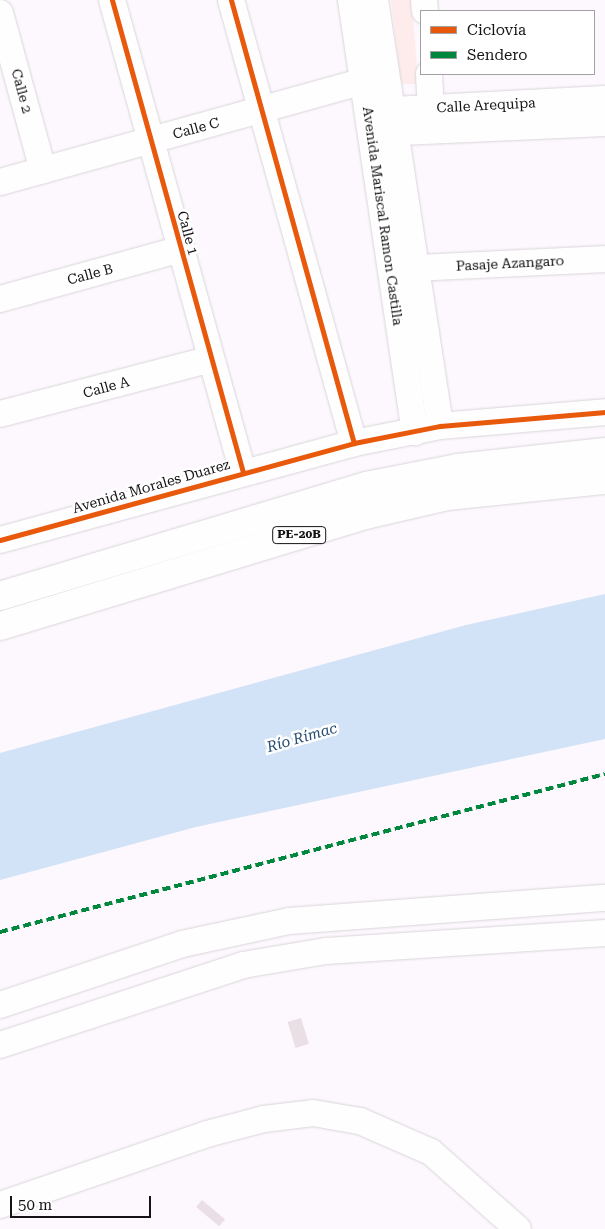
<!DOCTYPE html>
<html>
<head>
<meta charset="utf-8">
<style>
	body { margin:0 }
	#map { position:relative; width:605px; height:1229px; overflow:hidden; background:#fcf8fd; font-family:"Roboto Serif",serif }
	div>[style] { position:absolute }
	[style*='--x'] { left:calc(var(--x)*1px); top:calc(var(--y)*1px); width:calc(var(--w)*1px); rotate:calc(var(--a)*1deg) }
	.green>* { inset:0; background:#feecec }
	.water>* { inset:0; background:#d2e3f7 }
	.building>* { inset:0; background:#e9dfe5; transform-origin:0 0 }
	.roads { filter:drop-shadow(0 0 1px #d9d5d9) drop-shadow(0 0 1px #d9d5d9) }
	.minor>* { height:26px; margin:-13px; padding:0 13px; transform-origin:13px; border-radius:13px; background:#fffeff }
	.highway>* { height:28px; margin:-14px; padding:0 14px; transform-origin:14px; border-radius:14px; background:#fffeff }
	.quiet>* { height:4px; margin-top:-2px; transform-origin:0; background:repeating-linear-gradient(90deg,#00873e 0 8px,transparent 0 12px) }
	.cycleway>* { height:5px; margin:-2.5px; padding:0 2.5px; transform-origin:2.5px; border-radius:2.5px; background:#e8590c }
	span { translate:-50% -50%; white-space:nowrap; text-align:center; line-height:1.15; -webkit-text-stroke:5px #fff; paint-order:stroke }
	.shield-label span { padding:1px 4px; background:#fff; border:1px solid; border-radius:4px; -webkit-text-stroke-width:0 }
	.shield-label { font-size:12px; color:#161317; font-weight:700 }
	.street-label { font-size:14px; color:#161317 }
	.water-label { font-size:15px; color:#284e74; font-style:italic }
	.legend { position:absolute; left:420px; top:10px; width:175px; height:65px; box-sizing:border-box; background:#fff; border:1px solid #a2a1a2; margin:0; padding:6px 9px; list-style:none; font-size:15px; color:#161317 }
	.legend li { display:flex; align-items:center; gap:10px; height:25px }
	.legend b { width:25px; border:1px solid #a2a1a2 }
	.scale { position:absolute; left:10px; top:1196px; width:141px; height:22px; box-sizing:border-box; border:2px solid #161317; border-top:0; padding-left:6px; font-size:15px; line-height:18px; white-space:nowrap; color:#161317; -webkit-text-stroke:4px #fff; paint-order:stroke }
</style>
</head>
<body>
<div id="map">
	<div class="green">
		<i style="clip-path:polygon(391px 0,412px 0,418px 84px,401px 84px)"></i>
	</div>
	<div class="water">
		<i style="clip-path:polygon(605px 594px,605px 739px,196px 827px,0 880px,0 753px,466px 625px)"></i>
	</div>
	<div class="building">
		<i style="left:301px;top:1018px;width:27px;height:14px;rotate:73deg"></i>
		<i style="left:202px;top:1200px;width:30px;height:9px;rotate:40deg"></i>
	</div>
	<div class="roads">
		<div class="minor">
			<i style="--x:112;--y:0;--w:490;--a:74.5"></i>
			<i style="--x:231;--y:0;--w:460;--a:74.5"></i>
			<i style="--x:351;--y:0;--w:437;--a:81.6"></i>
			<i style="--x:375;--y:0;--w:431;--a:81.3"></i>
			<i style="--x:424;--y:0;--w:11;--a:85"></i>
			<i style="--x:0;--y:13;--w:163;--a:74.7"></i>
			<i style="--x:429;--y:74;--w:34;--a:87"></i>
			<i style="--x:374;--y:111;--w:231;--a:-3"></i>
			<i style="--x:378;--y:133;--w:227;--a:-2.5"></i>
			<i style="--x:0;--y:182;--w:377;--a:-15.5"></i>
			<i style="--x:415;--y:268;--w:190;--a:-2.7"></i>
			<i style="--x:0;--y:299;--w:188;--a:-15.4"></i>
			<i style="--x:0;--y:414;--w:218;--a:-14.6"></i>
			<i style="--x:0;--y:540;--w:367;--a:-15.3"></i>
			<i style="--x:354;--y:443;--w:88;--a:-11.2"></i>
			<i style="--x:440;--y:426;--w:166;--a:-4.8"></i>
			<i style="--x:0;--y:1005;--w:192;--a:-18.5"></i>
			<i style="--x:182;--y:944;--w:109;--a:-12.1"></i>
			<i style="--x:289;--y:921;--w:317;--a:-4.2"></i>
			<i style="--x:0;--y:1045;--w:256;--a:-18.2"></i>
			<i style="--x:243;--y:965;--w:84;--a:-9.6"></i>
			<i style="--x:326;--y:951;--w:280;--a:-3.7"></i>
			<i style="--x:0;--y:1205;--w:219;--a:-18.9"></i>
			<i style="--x:207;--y:1134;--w:59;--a:-14.7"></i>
			<i style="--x:264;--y:1119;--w:49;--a:-7"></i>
			<i style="--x:313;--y:1113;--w:48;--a:9.7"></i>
			<i style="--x:360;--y:1121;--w:77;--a:23.6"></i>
			<i style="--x:431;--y:1152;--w:116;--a:41.5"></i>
		</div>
		<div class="highway">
			<i style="--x:0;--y:596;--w:382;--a:-16.7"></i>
			<i style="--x:366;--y:486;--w:94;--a:-11.1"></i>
			<i style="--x:458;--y:468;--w:148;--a:-6.2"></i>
			<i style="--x:0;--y:626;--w:382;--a:-16.9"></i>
			<i style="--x:365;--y:515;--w:84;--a:-13"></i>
			<i style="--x:447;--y:496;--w:159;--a:-5.8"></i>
		</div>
	</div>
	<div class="quiet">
		<i style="--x:0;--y:932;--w:625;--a:-14.64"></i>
	</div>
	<div class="cycleway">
		<i style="--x:112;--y:0;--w:490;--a:74.5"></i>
		<i style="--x:231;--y:0;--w:460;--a:74.5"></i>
		<i style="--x:0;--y:540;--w:367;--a:-15.3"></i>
		<i style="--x:354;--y:443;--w:88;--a:-11.2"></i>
		<i style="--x:440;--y:426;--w:166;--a:-4.8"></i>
	</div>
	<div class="shield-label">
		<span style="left:299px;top:535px">PE-20B</span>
	</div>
	<div class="street-label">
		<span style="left:22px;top:91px;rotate:75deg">Calle 2</span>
		<span style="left:486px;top:105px;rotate:-3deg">Calle Arequipa</span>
		<span style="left:196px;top:128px;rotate:-15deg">Calle C</span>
		<span style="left:383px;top:216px;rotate:82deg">Avenida Mariscal Ramon Castilla</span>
		<span style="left:188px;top:233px;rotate:75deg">Calle 1</span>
		<span style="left:510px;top:263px;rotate:-3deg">Pasaje Azangaro</span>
		<span style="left:90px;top:274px;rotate:-15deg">Calle B</span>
		<span style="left:106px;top:387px;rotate:-15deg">Calle A</span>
		<span style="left:151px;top:486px;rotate:-16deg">Avenida Morales Duarez</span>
	</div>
	<div class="water-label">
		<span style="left:302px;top:738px;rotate:-16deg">Río Rímac</span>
	</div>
	<ul class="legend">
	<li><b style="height:6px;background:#e8590c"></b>Ciclovía</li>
	<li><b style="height:6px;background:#00873e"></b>Sendero</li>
	</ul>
	<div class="scale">50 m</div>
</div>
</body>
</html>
